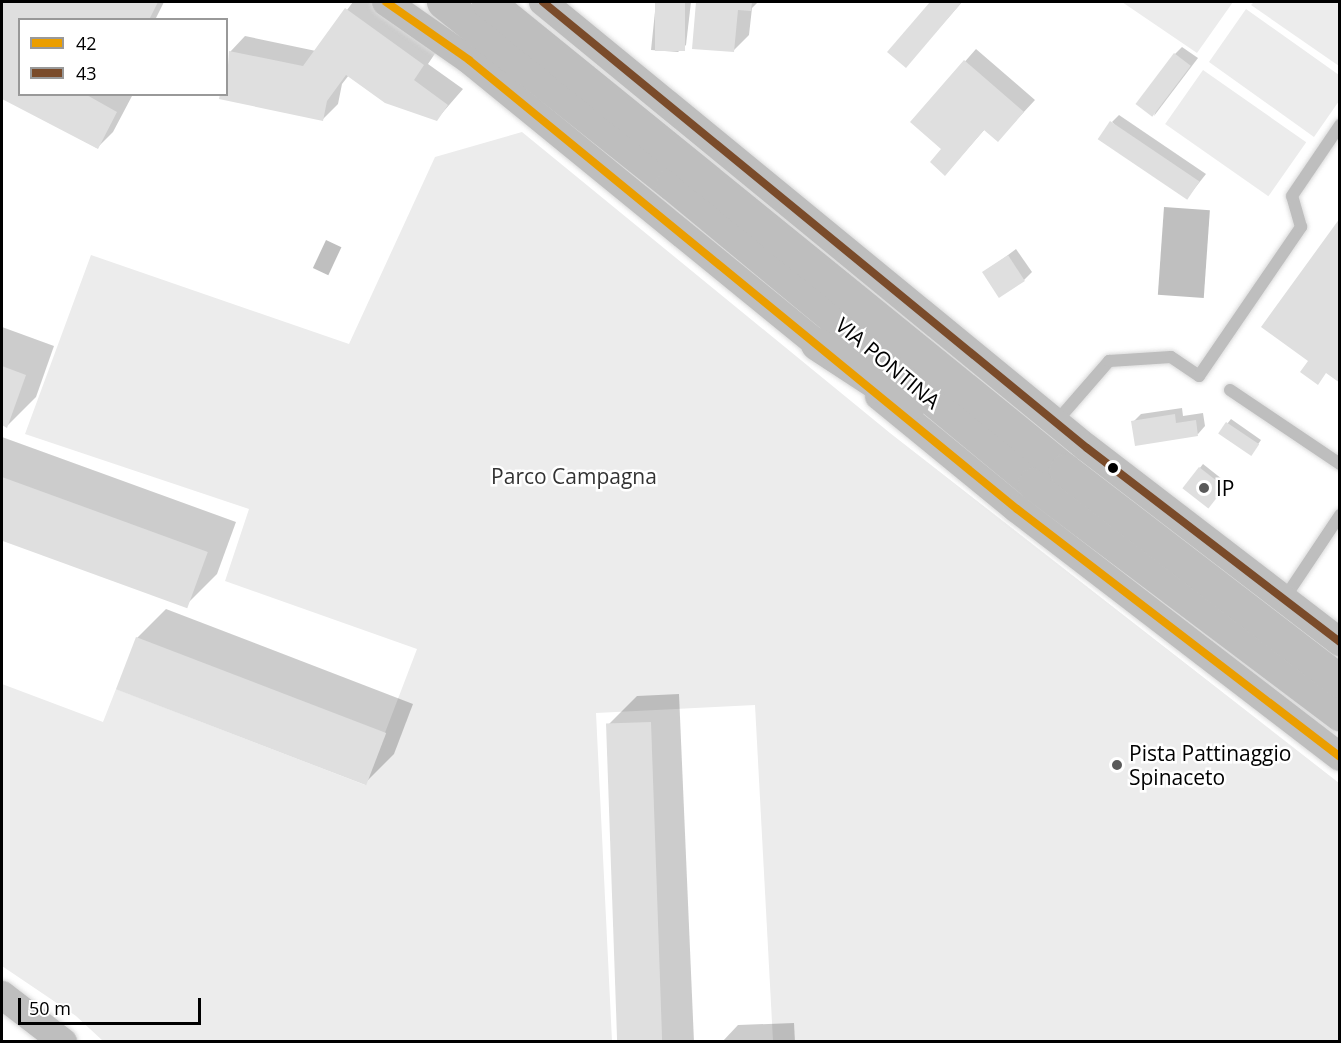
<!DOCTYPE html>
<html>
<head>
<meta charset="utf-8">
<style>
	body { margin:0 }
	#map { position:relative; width:1341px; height:1043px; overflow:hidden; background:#fff; font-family:"Open Sans",sans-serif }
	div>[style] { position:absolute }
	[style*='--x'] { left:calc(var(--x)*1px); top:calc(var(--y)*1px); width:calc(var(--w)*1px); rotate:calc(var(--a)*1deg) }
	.green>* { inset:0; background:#ececec; transform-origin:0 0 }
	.water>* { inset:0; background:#bfbfbf; transform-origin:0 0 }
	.shadow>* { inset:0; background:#0003 }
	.building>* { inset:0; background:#dfdfdf; transform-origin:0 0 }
	.roads { filter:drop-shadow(0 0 2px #dbdbdb) drop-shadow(0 0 2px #dbdbdb) }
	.service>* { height:12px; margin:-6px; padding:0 6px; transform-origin:6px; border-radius:6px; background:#bebebe }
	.tertiary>* { height:28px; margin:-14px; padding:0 14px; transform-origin:14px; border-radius:14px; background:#bebebe }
	.trunk>* { height:33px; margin:-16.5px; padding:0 16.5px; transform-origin:16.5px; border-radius:16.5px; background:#bebebe }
	.bus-1>* { height:8px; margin:-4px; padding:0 4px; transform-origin:4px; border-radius:4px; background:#eb9e00 }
	.bus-2>* { height:8px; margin:-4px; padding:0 4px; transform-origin:4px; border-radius:4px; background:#7a4b2a }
	.dots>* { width:16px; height:16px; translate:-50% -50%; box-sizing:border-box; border:3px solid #fff; border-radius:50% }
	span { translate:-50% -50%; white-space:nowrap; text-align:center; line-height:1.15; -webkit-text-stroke:5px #fff; paint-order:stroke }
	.street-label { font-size:21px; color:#000 }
	.park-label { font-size:21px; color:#333 }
	.poi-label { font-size:21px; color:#000 }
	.left { translate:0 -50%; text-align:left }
	.frame { position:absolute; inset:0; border:3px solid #000; pointer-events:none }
	.legend { position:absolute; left:18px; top:18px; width:210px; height:78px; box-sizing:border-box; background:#fff; border:2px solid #999; margin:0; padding:8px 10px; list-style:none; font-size:18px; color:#000 }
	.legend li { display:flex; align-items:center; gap:12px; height:30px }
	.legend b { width:30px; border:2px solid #999 }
	.scale { position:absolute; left:18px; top:998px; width:183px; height:27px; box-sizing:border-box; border:3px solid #000; border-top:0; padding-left:8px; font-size:18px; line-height:21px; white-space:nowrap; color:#000; -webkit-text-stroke:4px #fff; paint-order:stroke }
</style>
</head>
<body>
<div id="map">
	<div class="green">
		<i style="clip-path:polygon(1122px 2px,1233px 2px,1197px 53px)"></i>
		<i style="clip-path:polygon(1254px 2px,1339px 2px,1339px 66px,1251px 5px)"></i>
		<i style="clip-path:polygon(1246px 9px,1339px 75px,1339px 101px,1314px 137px,1209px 62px)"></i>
		<i style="left:1203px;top:70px;width:126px;height:66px;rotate:35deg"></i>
		<i style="clip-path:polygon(522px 132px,890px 433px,1339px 783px,1339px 1041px,773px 1041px,755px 705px,596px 713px,612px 1041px,103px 1041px,76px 1016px,2px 966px,2px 684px,103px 722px,116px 689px,365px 785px,417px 649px,225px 581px,249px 509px,25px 434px,91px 255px,349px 344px,435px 157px)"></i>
	</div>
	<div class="water">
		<i style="left:1164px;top:207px;width:46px;height:88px;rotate:4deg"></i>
		<i style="left:326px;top:240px;width:17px;height:31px;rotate:25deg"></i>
	</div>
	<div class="shadow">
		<i style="clip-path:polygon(2px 2px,164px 2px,155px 20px,20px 20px,20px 94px,132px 96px,113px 132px,97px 148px,2px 97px)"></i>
		<i style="clip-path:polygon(353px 2px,372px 2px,438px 49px,428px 64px,463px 89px,437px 119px,349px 75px,342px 84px,338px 104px,323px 119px,226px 94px,230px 52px,245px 36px,316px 51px)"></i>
		<i style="clip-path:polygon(656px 2px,691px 2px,686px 45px,678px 52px,651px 50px)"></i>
		<i style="clip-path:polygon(698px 2px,758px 2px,752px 8px,749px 35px,734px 50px,694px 47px)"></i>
		<i style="clip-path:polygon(932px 2px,962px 2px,906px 66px,889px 52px)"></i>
		<i style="clip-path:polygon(1182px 47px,1198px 58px,1154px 116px,1175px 54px)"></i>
		<i style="clip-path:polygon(976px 49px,1035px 100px,998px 140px,985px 129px,956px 162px,912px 122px)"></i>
		<i style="clip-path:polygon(1119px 115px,1206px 174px,1187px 198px,1112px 122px)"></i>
		<i style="clip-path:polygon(1016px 249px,1032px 272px,1024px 280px,984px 273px)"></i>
		<i style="clip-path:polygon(2px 327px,54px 346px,36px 397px,7px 426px,2px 424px)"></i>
		<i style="clip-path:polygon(1182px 408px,1183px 416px,1203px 413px,1205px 426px,1198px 434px,1133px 422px,1141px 414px)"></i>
		<i style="clip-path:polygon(1231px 419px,1261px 440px,1254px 450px,1220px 433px)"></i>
		<i style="clip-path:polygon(2px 437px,236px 522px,217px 574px,188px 603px,2px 535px)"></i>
		<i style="clip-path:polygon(1203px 464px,1227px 483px,1211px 503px,1184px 488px)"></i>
		<i style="clip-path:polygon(166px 609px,413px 704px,394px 754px,365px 783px,137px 638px)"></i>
		<i style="clip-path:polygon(679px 694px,694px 1042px,621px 1042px,608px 725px,637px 696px)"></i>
		<i style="clip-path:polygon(794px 1023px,795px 1042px,722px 1042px,738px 1025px)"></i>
	</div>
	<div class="building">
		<i style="clip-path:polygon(2px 2px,158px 2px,149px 20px,20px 20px,20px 94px,85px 94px,117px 112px,98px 149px,2px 99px)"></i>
		<i style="left:655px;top:2px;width:30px;height:49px"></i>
		<i style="clip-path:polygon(696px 2px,752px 2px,751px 11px,738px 10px,734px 52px,692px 49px)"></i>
		<i style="clip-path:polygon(930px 2px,962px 2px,906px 68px,887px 52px)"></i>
		<i style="clip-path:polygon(345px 8px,424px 65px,414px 80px,448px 105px,437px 121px,385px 103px,346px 75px,327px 101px,323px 121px,219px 99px,220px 94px,226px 94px,229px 51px,303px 66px)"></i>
		<i style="left:1174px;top:53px;width:21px;height:64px;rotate:37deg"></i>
		<i style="clip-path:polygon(964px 60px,1024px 112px,998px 142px,984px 130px,945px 176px,930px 162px,941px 149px,910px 122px)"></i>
		<i style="left:1110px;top:121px;width:108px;height:22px;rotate:34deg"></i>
		<i style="clip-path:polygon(1340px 218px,1340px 383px,1326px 373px,1318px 385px,1300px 372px,1308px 361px,1261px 327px)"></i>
		<i style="left:1008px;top:255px;width:31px;height:31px;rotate:57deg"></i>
		<i style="clip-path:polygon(2px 366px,26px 375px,7px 428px,2px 425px)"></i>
		<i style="clip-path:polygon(1175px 414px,1176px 423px,1196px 420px,1198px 436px,1135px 446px,1131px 421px)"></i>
		<i style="left:1226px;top:422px;width:40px;height:14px;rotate:34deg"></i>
		<i style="left:1199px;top:467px;width:33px;height:27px;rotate:38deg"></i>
		<i style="left:2px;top:477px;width:219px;height:60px;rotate:20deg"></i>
		<i style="left:136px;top:637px;width:268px;height:56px;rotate:21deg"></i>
		<i style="left:651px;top:722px;width:320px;height:45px;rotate:88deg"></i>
	</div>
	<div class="roads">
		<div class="service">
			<i style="--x:1230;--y:390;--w:133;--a:33.9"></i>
			<i style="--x:1056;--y:422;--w:81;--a:-49"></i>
			<i style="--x:1109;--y:361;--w:62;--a:-3.7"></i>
			<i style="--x:1171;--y:357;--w:34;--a:34"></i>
			<i style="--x:1199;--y:376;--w:181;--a:-55.6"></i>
			<i style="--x:1301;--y:227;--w:32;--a:-106"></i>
			<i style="--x:1292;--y:196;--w:86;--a:-55.9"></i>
			<i style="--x:1284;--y:599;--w:101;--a:-56.3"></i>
		</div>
		<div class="tertiary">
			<i style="--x:386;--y:2;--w:101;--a:34.9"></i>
			<i style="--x:469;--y:60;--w:473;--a:39.2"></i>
			<i style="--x:543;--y:2;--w:703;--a:39.35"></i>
			<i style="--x:1087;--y:448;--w:319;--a:37.5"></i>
			<i style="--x:879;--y:396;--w:178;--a:39.3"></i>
			<i style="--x:1017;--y:509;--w:407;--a:37.5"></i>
			<i style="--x:2;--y:995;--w:77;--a:37.6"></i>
		</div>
		<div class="trunk">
			<i style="--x:443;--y:2;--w:293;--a:38.5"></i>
			<i style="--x:672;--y:184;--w:470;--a:39.6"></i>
			<i style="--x:1034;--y:484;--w:383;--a:37"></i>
			<i style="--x:488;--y:2;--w:743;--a:39.05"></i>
			<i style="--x:1065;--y:470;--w:347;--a:37.5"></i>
			<i style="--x:817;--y:344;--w:110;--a:33.1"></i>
		</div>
	</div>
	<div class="bus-1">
		<i style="--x:386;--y:2;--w:101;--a:34.9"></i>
		<i style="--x:469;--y:60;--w:708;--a:39.33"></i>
		<i style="--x:1017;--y:509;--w:407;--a:37.5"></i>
	</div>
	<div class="bus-2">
		<i style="--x:543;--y:2;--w:703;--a:39.35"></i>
		<i style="--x:1087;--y:448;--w:319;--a:37.5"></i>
	</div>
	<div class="dots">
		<i style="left:1113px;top:468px;background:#000"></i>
		<i style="left:1204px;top:488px;background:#595959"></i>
		<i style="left:1117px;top:765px;background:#595959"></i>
	</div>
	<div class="street-label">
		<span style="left:888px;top:363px;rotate:40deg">VIA PONTINA</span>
	</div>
	<div class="park-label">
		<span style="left:574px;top:476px">Parco Campagna</span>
	</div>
	<div class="poi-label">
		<span class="left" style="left:1216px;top:488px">IP</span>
		<span class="left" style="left:1129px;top:765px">Pista Pattinaggio<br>Spinaceto</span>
	</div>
	<div class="frame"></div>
	<ul class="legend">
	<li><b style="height:8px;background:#eb9e00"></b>42</li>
	<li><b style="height:8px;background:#7a4b2a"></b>43</li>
	</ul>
	<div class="scale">50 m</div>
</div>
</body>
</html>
